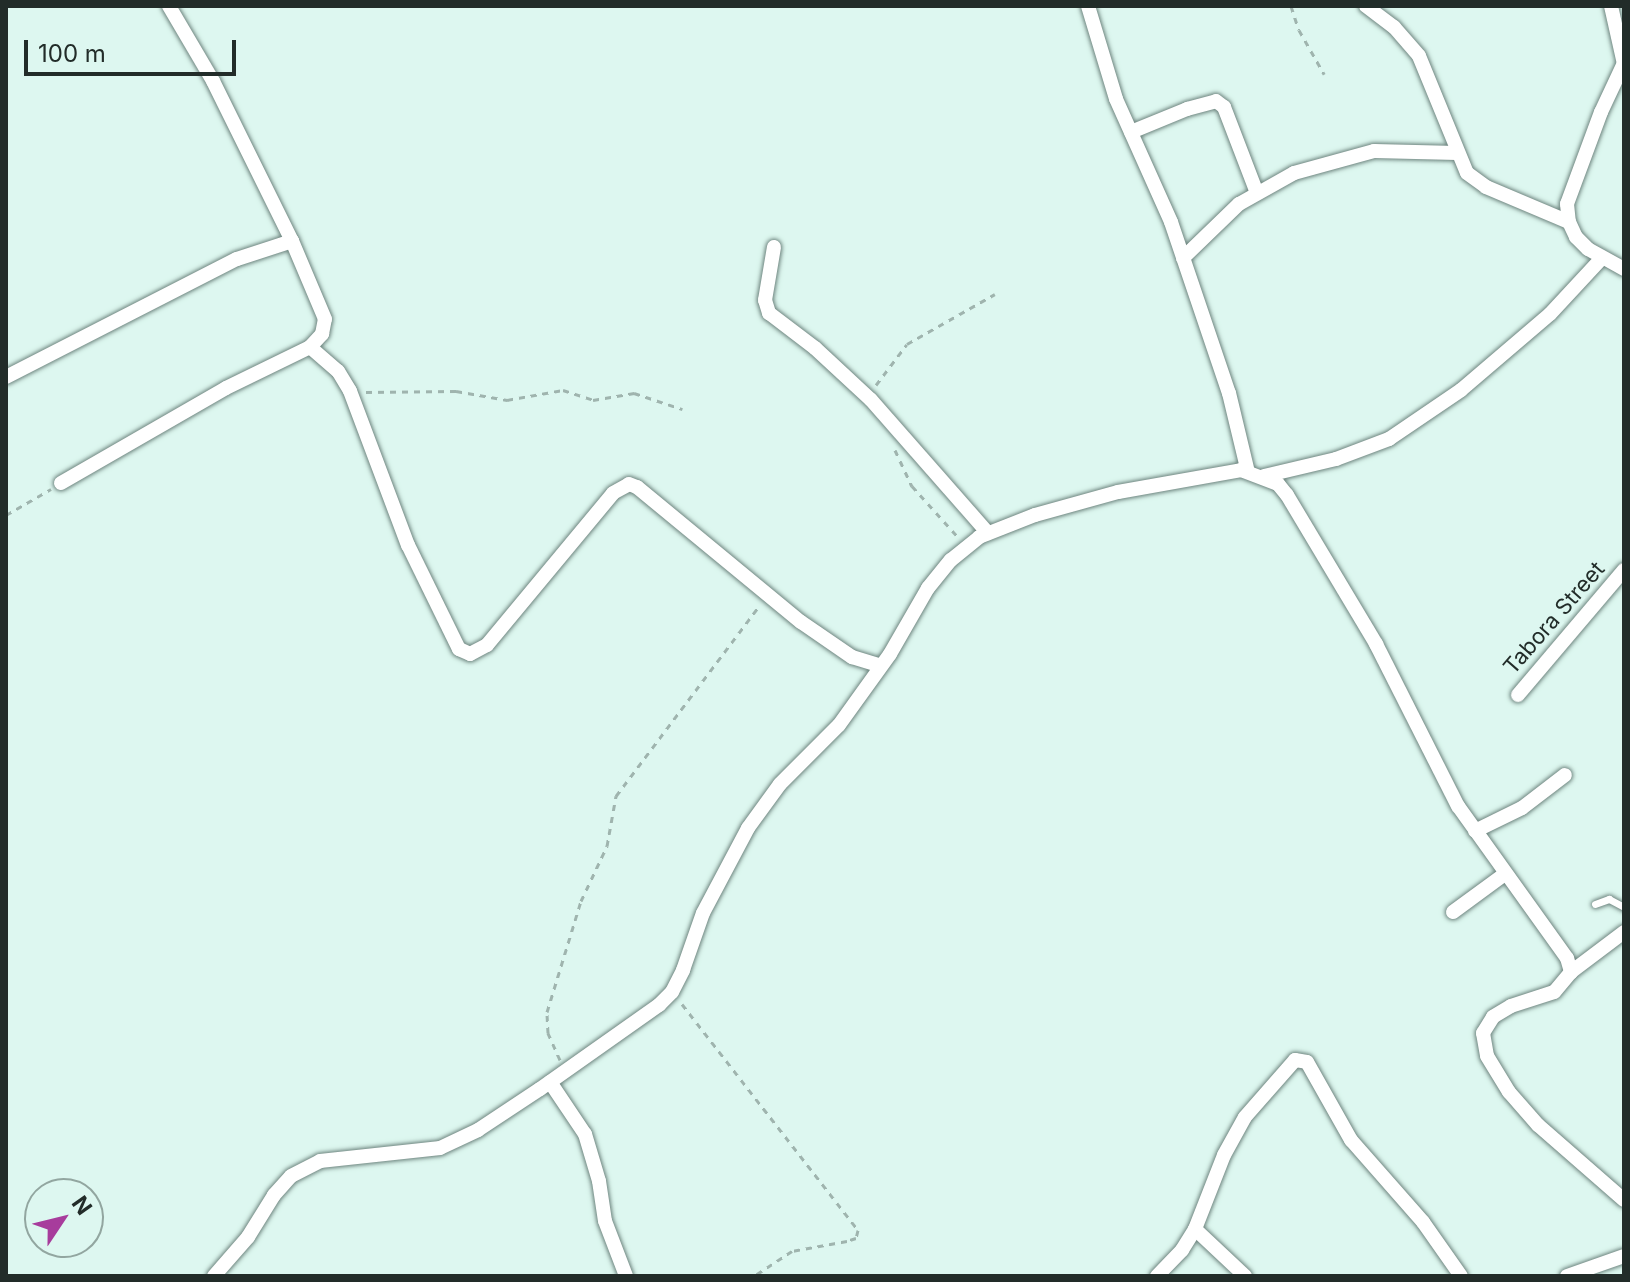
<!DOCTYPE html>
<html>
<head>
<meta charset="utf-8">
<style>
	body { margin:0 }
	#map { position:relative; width:1630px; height:1282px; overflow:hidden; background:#ddf7f0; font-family:Inter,sans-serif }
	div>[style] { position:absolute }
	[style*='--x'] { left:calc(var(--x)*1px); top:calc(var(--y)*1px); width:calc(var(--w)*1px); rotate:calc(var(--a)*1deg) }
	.path>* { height:3px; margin-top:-1.5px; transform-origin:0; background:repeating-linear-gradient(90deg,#9fb4ae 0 6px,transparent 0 12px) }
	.roads { filter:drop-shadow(0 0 2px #6e857f) drop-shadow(0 0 2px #6e857f) }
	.service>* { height:7px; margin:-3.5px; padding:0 3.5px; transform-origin:3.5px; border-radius:3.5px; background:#fff }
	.minor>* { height:14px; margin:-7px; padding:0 7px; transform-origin:7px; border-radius:7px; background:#fff }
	span { translate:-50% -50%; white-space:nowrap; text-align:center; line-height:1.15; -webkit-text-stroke:6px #ddf7f0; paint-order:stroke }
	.street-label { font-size:22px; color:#222c29 }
	.frame { position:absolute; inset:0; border:8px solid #222c29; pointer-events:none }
	.north { position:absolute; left:24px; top:1178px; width:80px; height:80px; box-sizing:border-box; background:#ddf7f0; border:2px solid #92a6a0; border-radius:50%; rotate:55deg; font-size:22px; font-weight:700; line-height:32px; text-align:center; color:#222c29 }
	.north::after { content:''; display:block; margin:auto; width:28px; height:36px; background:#a73c9c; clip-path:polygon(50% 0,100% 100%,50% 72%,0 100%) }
	.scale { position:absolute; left:24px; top:40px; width:212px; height:36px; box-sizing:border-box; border:4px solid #222c29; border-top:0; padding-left:10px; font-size:24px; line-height:28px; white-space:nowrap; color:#222c29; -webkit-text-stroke:6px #ddf7f0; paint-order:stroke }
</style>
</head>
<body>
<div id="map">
	<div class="path">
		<i style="--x:1291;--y:6;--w:25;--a:72"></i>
		<i style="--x:1299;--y:30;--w:51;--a:60.4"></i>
		<i style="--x:876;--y:385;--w:51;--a:-52.9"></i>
		<i style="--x:907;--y:344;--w:101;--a:-29.6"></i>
		<i style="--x:366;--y:392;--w:90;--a:-0.6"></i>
		<i style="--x:456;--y:391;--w:52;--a:10"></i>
		<i style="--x:507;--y:400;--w:57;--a:-10.1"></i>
		<i style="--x:563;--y:390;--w:32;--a:18"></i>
		<i style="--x:593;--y:400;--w:42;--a:-9.7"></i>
		<i style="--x:634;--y:393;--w:51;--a:18.4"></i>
		<i style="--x:895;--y:450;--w:40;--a:65"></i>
		<i style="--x:912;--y:486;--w:69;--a:48"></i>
		<i style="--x:6;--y:515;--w:52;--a:-30"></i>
		<i style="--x:682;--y:1004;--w:286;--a:52.1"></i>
		<i style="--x:858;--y:1230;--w:8;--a:104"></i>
		<i style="--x:856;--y:1238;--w:9;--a:162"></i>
		<i style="--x:847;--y:1241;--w:56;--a:169.7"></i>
		<i style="--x:792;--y:1251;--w:45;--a:146.7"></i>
		<i style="--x:560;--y:1060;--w:30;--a:-114"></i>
		<i style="--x:548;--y:1033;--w:21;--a:-93"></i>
		<i style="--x:547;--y:1012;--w:116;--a:-73"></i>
		<i style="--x:581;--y:901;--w:61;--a:-64.7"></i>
		<i style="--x:607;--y:846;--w:51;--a:-79.8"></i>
		<i style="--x:616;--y:796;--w:238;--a:-53"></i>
	</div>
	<div class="roads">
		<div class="service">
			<i style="--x:1595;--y:904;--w:15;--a:-20"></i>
			<i style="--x:1609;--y:899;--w:17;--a:28"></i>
		</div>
		<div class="minor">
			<i style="--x:1088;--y:6;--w:97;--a:73.2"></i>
			<i style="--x:1116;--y:99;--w:135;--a:65.9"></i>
			<i style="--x:1171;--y:222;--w:181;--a:71.3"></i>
			<i style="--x:1229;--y:393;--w:81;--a:76.5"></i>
			<i style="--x:1366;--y:6;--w:35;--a:37"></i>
			<i style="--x:1394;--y:27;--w:38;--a:49"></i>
			<i style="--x:1419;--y:56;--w:126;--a:67.7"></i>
			<i style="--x:1467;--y:173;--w:24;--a:36"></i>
			<i style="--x:1486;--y:187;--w:90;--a:22.9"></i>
			<i style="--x:1611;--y:6;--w:59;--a:77.4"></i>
			<i style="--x:1624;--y:63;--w:54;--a:115.1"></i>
			<i style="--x:1601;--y:112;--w:98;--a:110.3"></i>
			<i style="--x:1567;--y:204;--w:18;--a:84"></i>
			<i style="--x:1569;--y:222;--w:17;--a:65"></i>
			<i style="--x:1576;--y:237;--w:17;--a:45"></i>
			<i style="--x:1588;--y:249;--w:41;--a:29.1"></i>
			<i style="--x:1131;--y:132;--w:61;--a:-22.3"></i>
			<i style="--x:1187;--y:109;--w:30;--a:-15"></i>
			<i style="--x:1216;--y:101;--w:10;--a:37"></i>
			<i style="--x:1224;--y:107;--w:92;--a:69"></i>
			<i style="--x:774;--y:247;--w:54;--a:99.6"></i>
			<i style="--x:765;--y:300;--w:14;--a:73"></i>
			<i style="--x:769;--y:313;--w:58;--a:37.3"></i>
			<i style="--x:815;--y:348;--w:76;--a:42.9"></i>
			<i style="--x:871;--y:400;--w:177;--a:48.7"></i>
			<i style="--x:1183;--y:258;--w:78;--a:-44"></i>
			<i style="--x:1239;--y:204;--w:63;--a:-29.4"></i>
			<i style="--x:1294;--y:173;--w:83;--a:-15.4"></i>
			<i style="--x:1374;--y:151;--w:83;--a:1.4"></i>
			<i style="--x:310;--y:347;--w:37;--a:41"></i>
			<i style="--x:338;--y:371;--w:23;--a:59"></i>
			<i style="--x:350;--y:391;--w:165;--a:69.4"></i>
			<i style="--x:408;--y:545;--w:116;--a:63.9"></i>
			<i style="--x:459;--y:649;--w:12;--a:24"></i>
			<i style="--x:470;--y:654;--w:19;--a:-28"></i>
			<i style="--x:487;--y:645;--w:197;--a:-50.3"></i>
			<i style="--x:613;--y:493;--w:18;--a:-29"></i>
			<i style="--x:629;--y:484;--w:9;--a:21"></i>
			<i style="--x:637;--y:487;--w:212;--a:39.5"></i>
			<i style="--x:801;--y:622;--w:62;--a:34.5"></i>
			<i style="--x:852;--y:657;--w:30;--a:17"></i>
			<i style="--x:6;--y:377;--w:259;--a:-27.1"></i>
			<i style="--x:237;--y:259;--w:58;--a:-18.1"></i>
			<i style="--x:1264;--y:476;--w:74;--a:-13.3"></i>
			<i style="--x:1336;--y:459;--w:57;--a:-20.7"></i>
			<i style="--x:1389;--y:439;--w:87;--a:-34.2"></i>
			<i style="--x:1461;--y:390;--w:117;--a:-40.5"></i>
			<i style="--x:1550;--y:314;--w:76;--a:-47.1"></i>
			<i style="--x:61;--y:483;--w:190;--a:-29.9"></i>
			<i style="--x:226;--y:388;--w:93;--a:-26"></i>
			<i style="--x:310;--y:347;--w:18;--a:-47"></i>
			<i style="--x:322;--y:334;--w:15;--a:-79"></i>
			<i style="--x:325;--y:319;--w:85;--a:-112.9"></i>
			<i style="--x:292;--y:241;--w:178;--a:-116.3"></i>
			<i style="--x:213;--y:81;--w:87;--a:-120.4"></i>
			<i style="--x:1518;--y:695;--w:164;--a:-49.7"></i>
			<i style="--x:1475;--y:831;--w:52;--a:-26.1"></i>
			<i style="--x:1522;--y:808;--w:54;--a:-37.5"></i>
			<i style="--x:1453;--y:912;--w:64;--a:-36.2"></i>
			<i style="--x:1571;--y:972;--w:66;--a:-37"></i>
			<i style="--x:550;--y:1082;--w:63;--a:56.1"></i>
			<i style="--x:585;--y:1134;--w:49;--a:73.4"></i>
			<i style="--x:599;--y:1181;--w:40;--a:81.5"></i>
			<i style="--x:605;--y:1221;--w:59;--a:69.1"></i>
			<i style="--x:1195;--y:1229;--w:69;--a:43.2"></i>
			<i style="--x:214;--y:1276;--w:52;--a:-48.9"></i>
			<i style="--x:248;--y:1237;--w:49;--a:-58.2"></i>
			<i style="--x:274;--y:1195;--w:25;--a:-48"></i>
			<i style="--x:291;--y:1176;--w:33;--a:-27"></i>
			<i style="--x:320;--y:1161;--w:121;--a:-6.2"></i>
			<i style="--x:440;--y:1148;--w:42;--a:-25.3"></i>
			<i style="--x:478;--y:1130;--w:74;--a:-33.5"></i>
			<i style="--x:540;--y:1089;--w:146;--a:-35.2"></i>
			<i style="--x:659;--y:1005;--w:18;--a:-45"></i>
			<i style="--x:672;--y:992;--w:25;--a:-63"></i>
			<i style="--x:683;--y:970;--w:60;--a:-70.7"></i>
			<i style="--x:703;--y:913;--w:96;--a:-62.1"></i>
			<i style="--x:748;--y:828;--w:54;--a:-54"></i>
			<i style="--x:780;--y:784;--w:83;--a:-45"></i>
			<i style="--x:839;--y:725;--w:87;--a:-54.3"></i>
			<i style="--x:890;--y:654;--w:76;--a:-60.1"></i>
			<i style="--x:928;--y:588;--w:36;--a:-51"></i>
			<i style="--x:951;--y:560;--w:36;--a:-39"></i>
			<i style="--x:979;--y:537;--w:60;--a:-21.4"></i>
			<i style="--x:1035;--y:515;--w:86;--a:-15.5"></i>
			<i style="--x:1118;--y:492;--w:125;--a:-10.1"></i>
			<i style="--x:1241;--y:470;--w:40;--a:21"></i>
			<i style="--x:1278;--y:484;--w:14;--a:51"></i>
			<i style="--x:1287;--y:495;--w:174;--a:59.1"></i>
			<i style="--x:1376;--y:644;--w:182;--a:63.2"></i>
			<i style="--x:1458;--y:806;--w:187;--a:54.4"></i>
			<i style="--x:1567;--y:958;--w:15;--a:74"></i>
			<i style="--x:1571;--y:972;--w:26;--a:130"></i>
			<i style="--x:1554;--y:992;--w:45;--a:162"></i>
			<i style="--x:1511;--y:1006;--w:21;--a:149"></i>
			<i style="--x:1493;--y:1017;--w:19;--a:122"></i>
			<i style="--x:1483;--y:1033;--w:23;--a:80"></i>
			<i style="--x:1487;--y:1056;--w:42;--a:58.6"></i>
			<i style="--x:1509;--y:1092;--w:44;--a:48.7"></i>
			<i style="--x:1538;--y:1125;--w:114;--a:41.1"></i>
			<i style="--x:1157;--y:1276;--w:36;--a:-46"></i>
			<i style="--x:1182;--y:1250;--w:25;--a:-58"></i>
			<i style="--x:1195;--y:1229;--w:79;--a:-68.6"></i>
			<i style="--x:1224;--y:1155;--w:43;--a:-61.1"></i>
			<i style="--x:1245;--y:1117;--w:76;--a:-48.7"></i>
			<i style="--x:1295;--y:1060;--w:12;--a:9"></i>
			<i style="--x:1307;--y:1062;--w:90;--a:60.6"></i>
			<i style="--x:1351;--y:1140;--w:109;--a:48.7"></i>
			<i style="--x:1423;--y:1222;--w:66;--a:54.9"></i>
			<i style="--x:1567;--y:1276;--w:60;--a:-19.3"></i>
		</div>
	</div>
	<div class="street-label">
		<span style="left:1554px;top:618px;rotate:-49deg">Tabora Street</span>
	</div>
	<div class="frame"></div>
	<div class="north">N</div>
	<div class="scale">100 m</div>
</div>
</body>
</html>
